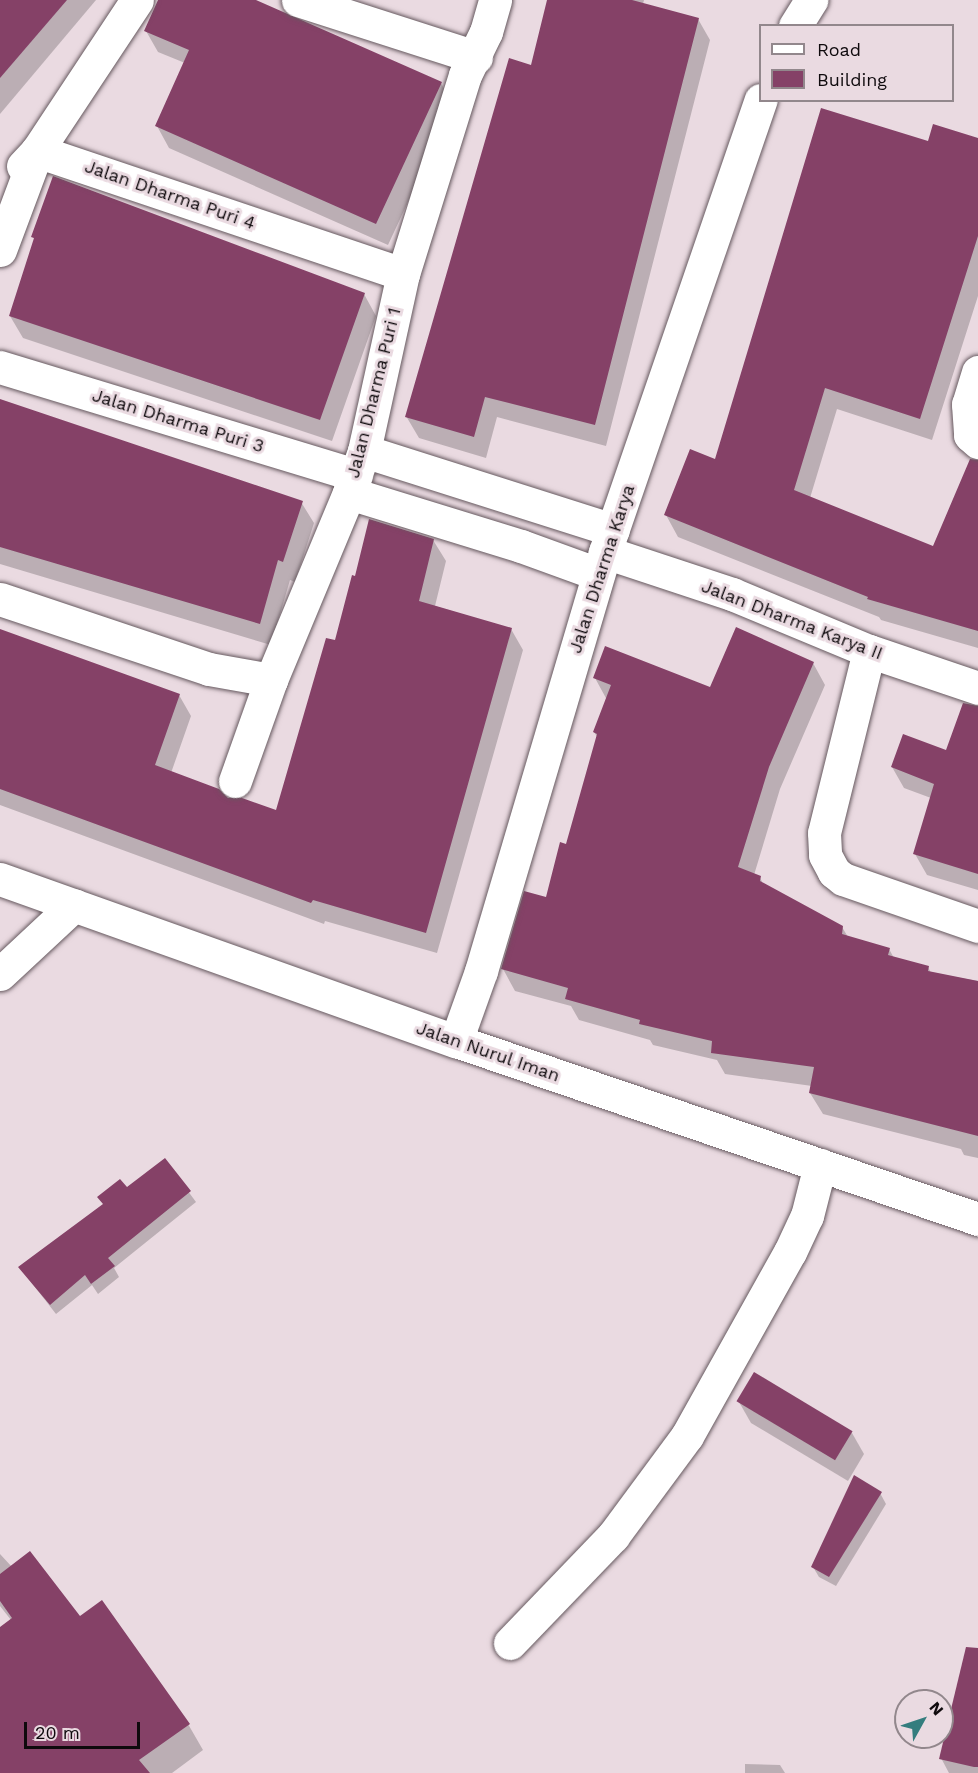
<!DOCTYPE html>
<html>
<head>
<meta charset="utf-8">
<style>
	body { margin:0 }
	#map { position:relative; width:978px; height:1773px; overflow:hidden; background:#eadae1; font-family:"Work Sans",sans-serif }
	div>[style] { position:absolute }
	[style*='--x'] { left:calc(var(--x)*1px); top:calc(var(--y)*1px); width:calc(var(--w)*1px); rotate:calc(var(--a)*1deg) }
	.shadow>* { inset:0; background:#0003 }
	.building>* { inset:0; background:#854167; transform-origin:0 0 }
	.roads { filter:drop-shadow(0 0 2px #66595f) drop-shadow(0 0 2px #66595f) }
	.minor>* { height:33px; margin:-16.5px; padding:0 16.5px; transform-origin:16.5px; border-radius:16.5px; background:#fff }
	span { translate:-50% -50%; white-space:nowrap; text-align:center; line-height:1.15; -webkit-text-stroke:6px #eadae1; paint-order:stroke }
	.street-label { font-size:18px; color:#0f0a0d }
	.legend { position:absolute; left:759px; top:24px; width:195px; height:78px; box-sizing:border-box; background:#eadae1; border:2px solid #92878c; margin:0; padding:8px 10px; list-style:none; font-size:18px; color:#0f0a0d }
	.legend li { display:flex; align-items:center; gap:12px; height:30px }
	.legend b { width:30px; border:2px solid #92878c }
	.north { position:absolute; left:894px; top:1689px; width:60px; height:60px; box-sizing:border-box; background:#eadae1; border:2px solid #92878c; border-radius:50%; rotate:50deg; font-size:16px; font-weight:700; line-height:24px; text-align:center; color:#0f0a0d }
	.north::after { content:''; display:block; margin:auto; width:21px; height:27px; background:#347d7e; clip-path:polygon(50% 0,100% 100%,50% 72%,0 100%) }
	.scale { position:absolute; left:24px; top:1722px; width:116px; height:27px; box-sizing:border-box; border:3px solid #0f0a0d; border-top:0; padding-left:8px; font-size:18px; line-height:21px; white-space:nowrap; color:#0f0a0d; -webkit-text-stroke:4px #eadae1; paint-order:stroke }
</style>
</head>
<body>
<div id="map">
	<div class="shadow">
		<i style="clip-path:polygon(0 0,96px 0,0 114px)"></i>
		<i style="clip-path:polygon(160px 0,252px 0,441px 83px,453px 105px,388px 245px,169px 148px,157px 126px,185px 63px,158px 52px,146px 31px)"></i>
		<i style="clip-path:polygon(548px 0,644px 0,643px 4px,698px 19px,710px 40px,606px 446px,497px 417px,486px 458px,419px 438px,406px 416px,532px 67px)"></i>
		<i style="clip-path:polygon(978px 140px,978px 296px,932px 440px,837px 409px,810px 498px,934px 548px,978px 493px,978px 648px,881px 620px,879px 617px,678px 537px,666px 515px,716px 461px,928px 143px)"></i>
		<i style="clip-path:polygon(33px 237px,364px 294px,376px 316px,332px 441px,23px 338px,10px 316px,35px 240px)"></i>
		<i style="clip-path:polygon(0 401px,301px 502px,314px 523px,295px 582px,290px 580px,271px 645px,0 564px)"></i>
		<i style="clip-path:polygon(433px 540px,446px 561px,435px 606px,511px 629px,523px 650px,437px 953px,325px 921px,324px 924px,0 805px,0 630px,179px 695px,191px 716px,171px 773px,228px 800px,277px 812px,336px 642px)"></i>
		<i style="clip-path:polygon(813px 663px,825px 685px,780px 789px,754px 875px,760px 878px,764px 885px,842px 927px,848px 937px,889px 949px,894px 958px,928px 967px,931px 973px,978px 981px,978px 1158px,964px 1155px,961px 1149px,823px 1114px,810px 1093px,812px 1086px,725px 1074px,717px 1060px,653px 1045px,650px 1040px,579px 1020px,571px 1006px,515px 991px,503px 969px,547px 899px,567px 846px,598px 738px,594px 732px,607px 700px,595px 678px,710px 689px)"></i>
		<i style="clip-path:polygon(978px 723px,978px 890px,927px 875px,915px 854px,931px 798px,904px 788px,892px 767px,947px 752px)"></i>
		<i style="clip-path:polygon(165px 1160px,196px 1202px,114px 1268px,119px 1277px,98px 1294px,92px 1285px,56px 1314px,20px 1268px)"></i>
		<i style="clip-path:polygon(755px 1374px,852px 1433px,864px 1454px,848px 1481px,751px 1423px,739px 1402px)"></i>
		<i style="clip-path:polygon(880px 1493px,886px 1504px,836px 1586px,819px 1577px,813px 1567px)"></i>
		<i style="clip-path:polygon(0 1554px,12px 1567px,79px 1618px,188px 1724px,203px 1750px,172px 1773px,0 1773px,0 1629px,11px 1620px,0 1606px)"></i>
		<i style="clip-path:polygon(978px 1709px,978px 1773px,949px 1773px,941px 1758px)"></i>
		<i style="clip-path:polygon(745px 1764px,780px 1765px,785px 1773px,745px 1773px)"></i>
	</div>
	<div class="building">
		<i style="clip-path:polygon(0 0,67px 0,0 78px)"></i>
		<i style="clip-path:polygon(158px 0,256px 0,442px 82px,376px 224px,155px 126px,189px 50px,144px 31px)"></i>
		<i style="clip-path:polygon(547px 0,632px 0,699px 18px,595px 425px,485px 397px,474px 437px,405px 417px,509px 58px,531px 65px)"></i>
		<i style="clip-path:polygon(821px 108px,928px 141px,933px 124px,978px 138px,978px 236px,920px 419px,825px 388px,794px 490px,933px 546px,970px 459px,978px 460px,978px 631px,867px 599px,868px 597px,664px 515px,690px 449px,715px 459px)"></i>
		<i style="clip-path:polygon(53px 176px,365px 293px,320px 420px,9px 316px,34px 238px,31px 237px)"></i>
		<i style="clip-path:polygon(0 399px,303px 501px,283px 562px,278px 560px,260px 624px,0 547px)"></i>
		<i style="clip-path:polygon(369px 519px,434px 539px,419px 601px,512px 628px,426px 933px,313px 900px,311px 903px,0 789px,0 629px,180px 694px,155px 765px,219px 789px,228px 798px,242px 798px,276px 810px,326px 638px,335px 640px,352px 575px,355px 576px)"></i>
		<i style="clip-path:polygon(736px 627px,814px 662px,769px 767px,738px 867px,761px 876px,760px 881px,843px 926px,842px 934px,890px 948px,888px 955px,929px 966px,928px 971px,978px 981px,978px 1136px,809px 1093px,814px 1067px,711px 1053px,712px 1041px,639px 1024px,640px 1020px,565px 999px,568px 988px,501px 969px,524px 891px,546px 897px,560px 842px,566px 844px,597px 734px,593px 732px,611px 685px,593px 678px,605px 646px,710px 687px)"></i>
		<i style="clip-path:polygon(963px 703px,978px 706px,978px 874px,913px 854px,934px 784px,891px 767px,903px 734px,946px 750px)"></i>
		<i style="clip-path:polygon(165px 1158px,191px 1191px,108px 1258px,115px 1266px,91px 1284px,85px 1275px,50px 1305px,18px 1267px,103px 1204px,97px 1197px,120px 1179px,127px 1187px)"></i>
		<i style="left:754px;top:1372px;width:115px;height:34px;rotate:31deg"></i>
		<i style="clip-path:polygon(854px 1475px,882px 1492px,829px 1577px,811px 1567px)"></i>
		<i style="clip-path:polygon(30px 1551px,80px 1616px,102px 1600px,190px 1724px,139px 1760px,150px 1773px,0 1773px,0 1627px,12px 1618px,0 1601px,0 1574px)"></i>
		<i style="clip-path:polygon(966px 1647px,978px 1648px,978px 1767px,974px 1767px,939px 1759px)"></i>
	</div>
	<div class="roads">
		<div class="minor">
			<i style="--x:298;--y:0;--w:187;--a:17.8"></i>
			<i style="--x:795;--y:26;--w:31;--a:-58"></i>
			<i style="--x:23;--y:166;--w:21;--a:-47"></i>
			<i style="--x:37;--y:151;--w:181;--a:-56.5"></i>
			<i style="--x:0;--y:250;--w:106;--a:-69.5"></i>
			<i style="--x:37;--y:151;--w:386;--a:18.6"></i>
			<i style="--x:0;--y:367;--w:372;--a:16.9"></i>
			<i style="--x:978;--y:372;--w:34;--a:107"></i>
			<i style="--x:968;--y:404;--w:31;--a:86"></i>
			<i style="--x:970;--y:435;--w:11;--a:41"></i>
			<i style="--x:364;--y:451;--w:261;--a:17.6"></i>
			<i style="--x:349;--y:493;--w:180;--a:17.1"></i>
			<i style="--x:521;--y:546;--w:82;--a:20"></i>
			<i style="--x:605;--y:552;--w:134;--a:18.3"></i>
			<i style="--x:732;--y:594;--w:148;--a:22.6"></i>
			<i style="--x:869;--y:651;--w:115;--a:18.7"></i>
			<i style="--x:0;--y:599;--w:220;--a:18.5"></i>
			<i style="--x:209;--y:669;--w:63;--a:10.1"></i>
			<i style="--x:869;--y:651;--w:187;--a:103.9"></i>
			<i style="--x:824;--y:833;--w:22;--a:87"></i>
			<i style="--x:825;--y:855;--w:19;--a:62"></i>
			<i style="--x:834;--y:872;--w:11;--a:38"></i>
			<i style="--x:843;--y:879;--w:143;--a:19.2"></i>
			<i style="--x:235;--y:781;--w:107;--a:-70.4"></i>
			<i style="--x:271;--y:680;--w:203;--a:-67.4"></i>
			<i style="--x:349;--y:493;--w:45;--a:-70.3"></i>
			<i style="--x:364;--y:451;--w:181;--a:-77.6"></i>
			<i style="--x:403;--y:274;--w:208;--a:-72.7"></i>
			<i style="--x:465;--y:75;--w:48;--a:-64"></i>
			<i style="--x:486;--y:32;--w:33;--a:-74"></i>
			<i style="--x:0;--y:879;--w:484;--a:19.6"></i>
			<i style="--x:456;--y:1041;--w:552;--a:18.83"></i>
			<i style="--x:0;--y:974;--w:101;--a:-43"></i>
			<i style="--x:456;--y:1041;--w:74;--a:-70.3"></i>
			<i style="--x:481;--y:971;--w:437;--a:-73.5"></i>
			<i style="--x:605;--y:552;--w:478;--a:-71"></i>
			<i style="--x:510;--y:1643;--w:149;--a:-46.1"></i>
			<i style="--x:613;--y:1536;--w:124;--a:-53.5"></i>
			<i style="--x:687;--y:1436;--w:211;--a:-60.8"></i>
			<i style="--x:790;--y:1252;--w:40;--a:-65"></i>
			<i style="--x:807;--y:1216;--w:53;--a:-75.7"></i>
		</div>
	</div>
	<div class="street-label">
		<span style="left:170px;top:195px;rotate:19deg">Jalan Dharma Puri 4</span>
		<span style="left:374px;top:393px;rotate:-76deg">Jalan Dharma Puri 1</span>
		<span style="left:178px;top:421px;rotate:17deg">Jalan Dharma Puri 3</span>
		<span style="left:602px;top:569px;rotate:-72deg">Jalan Dharma Karya</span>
		<span style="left:792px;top:620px;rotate:21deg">Jalan Dharma Karya II</span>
		<span style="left:488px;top:1052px;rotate:19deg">Jalan Nurul Iman</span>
	</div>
	<ul class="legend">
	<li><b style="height:8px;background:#fff"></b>Road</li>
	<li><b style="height:16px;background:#854167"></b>Building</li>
	</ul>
	<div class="north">N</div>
	<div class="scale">20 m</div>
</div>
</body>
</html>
